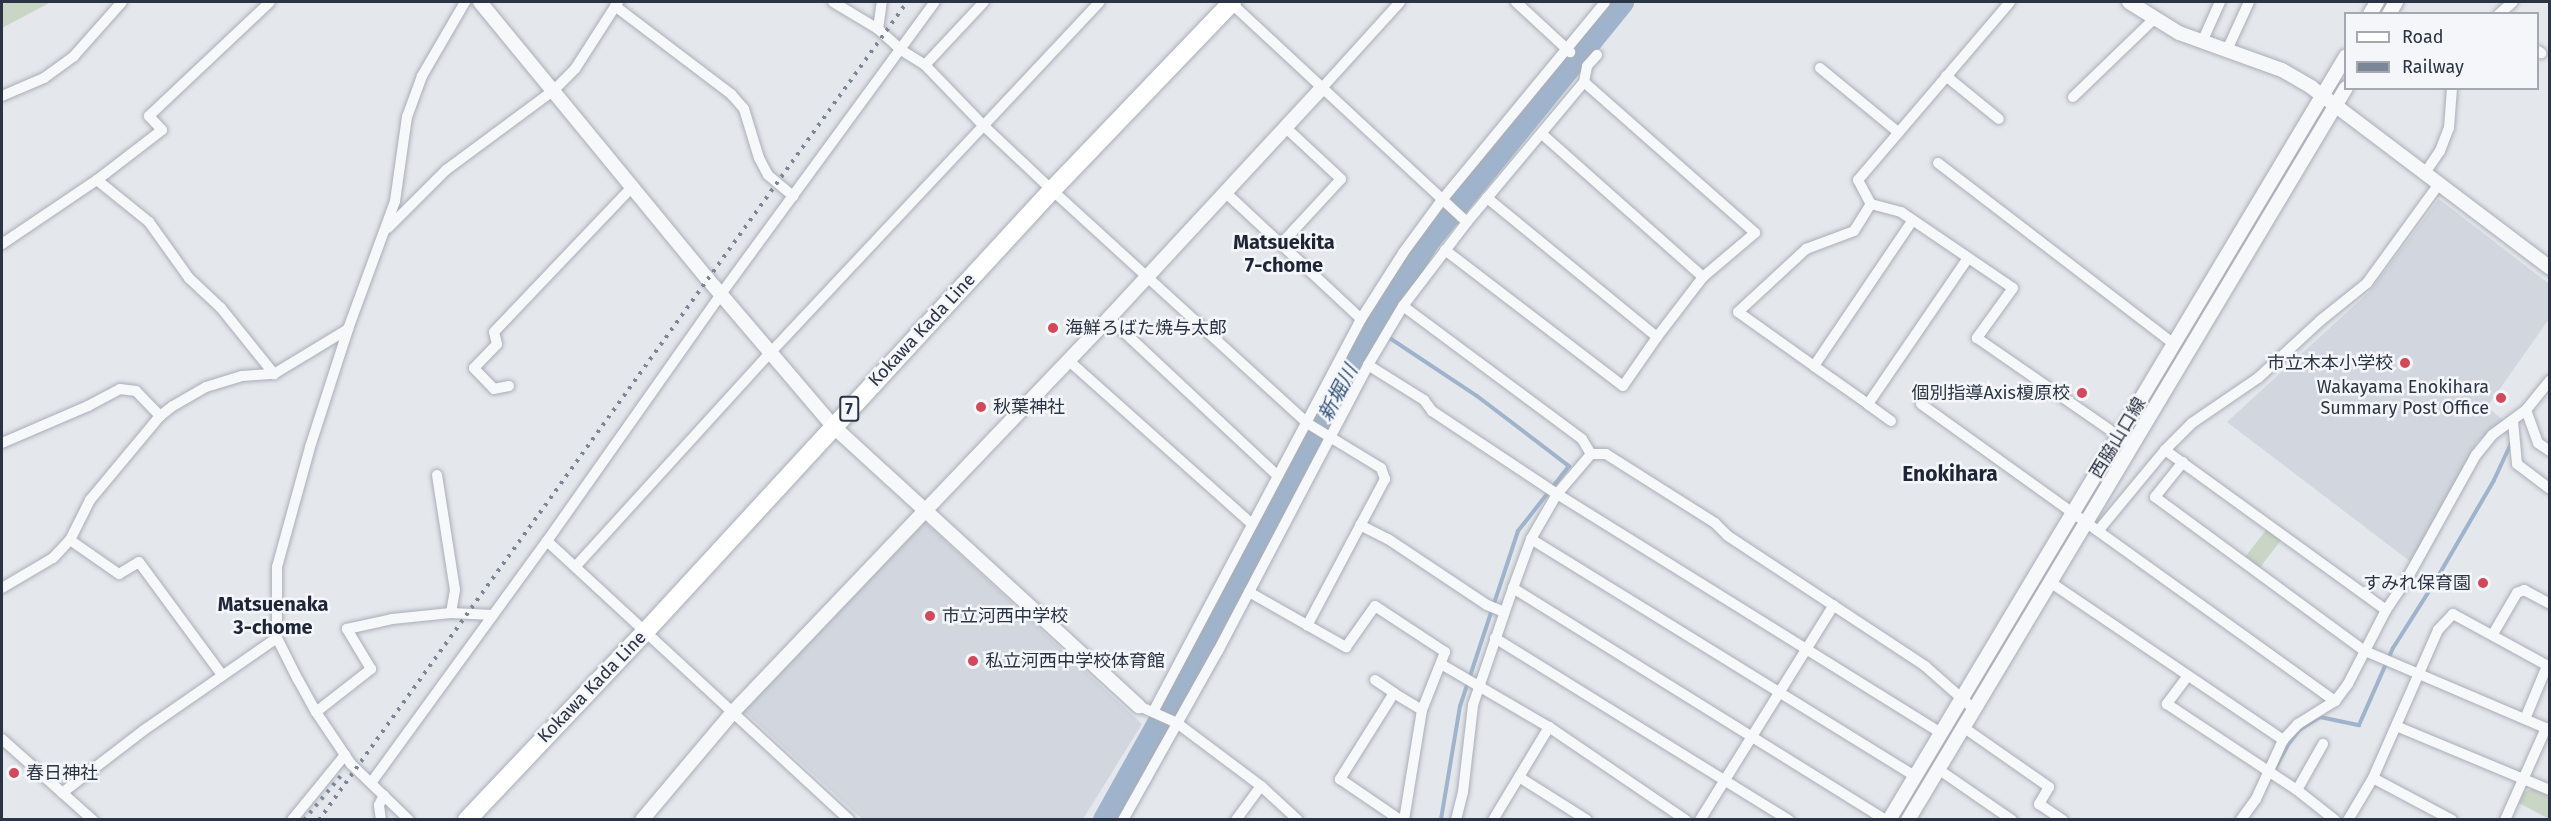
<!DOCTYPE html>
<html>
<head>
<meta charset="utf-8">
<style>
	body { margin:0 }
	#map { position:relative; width:2551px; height:821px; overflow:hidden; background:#e4e7ec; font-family:"Fira Sans","Noto Sans JP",sans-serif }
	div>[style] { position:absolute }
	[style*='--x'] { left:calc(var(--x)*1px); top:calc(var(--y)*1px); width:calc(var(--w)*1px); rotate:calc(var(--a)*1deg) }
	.built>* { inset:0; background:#d2d6de }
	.green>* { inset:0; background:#c9d6c5; transform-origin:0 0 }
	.stream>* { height:4px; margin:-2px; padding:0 2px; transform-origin:2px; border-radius:2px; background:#9fb4cc }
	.river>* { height:24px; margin:-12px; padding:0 12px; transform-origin:12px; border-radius:12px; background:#9fb4cc }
	.roads { filter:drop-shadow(0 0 2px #a9aeb7) drop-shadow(0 0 2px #a9aeb7) }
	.minor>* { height:10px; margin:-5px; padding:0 5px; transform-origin:5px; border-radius:5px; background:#f7f8fa }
	.tertiary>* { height:14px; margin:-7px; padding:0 7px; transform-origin:7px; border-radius:7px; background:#f7f8fa }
	.primary>* { height:18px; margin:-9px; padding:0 9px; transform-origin:9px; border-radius:9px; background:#fff }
	.rail>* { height:4px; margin-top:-2px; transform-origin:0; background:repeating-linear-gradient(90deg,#7d8696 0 3px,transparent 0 9px) }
	.dots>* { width:16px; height:16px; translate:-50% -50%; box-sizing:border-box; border:3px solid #f4f6f9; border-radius:50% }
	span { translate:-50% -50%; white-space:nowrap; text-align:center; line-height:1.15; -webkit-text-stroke:5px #f4f6f9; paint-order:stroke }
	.shield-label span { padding:2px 4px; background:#f4f6f9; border:2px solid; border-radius:4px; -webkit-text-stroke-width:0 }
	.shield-label { font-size:16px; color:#2b3445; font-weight:700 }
	.poi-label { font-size:18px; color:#2b3445 }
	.left { translate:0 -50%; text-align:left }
	.right { translate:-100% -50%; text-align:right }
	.street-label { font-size:18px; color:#2b3445 }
	.neighbourhood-label { font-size:20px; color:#1d2536; font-weight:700 }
	.water-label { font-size:20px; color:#34527a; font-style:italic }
	.quarter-label { font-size:21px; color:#1d2536; font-weight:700 }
	.frame { position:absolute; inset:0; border:3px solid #2b3445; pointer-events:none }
	.legend { position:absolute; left:2344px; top:12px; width:195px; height:78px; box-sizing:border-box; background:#f4f6f9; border:2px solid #a4a8b1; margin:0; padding:8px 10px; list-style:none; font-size:18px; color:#2b3445 }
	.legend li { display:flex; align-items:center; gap:12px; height:30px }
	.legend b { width:30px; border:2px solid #a4a8b1 }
</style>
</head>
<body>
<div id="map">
	<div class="built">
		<i style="clip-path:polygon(2439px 199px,2549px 284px,2549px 319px,2487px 407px,2504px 421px,2477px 442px,2411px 562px,2227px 422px,2370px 291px)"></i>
		<i style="clip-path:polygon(925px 522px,1142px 724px,1083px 819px,862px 819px,744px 711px)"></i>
	</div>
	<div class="green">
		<i style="clip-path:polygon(2px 2px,51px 2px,2px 28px)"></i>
		<i style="left:2267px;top:529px;width:18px;height:35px;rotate:38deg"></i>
		<i style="clip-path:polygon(2532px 789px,2549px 796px,2549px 819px,2519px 803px,2524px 792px)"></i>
	</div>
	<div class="stream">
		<i style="--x:1373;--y:327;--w:125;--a:33.6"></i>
		<i style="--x:1477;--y:396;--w:116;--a:37.3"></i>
		<i style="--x:1569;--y:466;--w:83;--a:128.1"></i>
		<i style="--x:1518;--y:531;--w:184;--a:108.3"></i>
		<i style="--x:1460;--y:706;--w:116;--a:99.5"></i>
		<i style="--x:2276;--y:767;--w:24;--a:-62"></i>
		<i style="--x:2287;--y:746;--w:20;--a:-53"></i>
		<i style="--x:2299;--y:730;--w:25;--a:-32"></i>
		<i style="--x:2320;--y:717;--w:40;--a:12"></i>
		<i style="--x:2359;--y:725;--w:84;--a:-66.2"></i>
		<i style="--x:2393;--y:648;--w:75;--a:-57.6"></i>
		<i style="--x:2433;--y:585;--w:121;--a:-59.8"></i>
		<i style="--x:2494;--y:480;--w:40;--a:-65"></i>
	</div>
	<div class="river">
		<i style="--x:1105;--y:820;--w:268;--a:-60.8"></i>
		<i style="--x:1236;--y:586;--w:293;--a:-62.1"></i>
		<i style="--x:1373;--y:327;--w:102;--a:-57.4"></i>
		<i style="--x:1428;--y:241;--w:308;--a:-50.9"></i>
	</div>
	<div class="roads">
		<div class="minor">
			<i style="--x:833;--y:2;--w:52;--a:31"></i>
			<i style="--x:878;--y:29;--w:31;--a:42"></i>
			<i style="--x:901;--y:50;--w:28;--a:32"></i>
			<i style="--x:925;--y:65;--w:83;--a:46"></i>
			<i style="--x:983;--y:125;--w:95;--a:43.3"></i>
			<i style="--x:1052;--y:190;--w:345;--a:42.4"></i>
			<i style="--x:1307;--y:423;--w:87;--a:31.3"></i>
			<i style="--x:1381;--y:468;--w:12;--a:70"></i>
			<i style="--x:1385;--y:479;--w:166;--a:118"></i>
			<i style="--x:1230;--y:2;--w:323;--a:42.9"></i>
			<i style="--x:1516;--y:2;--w:74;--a:42.8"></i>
			<i style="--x:2010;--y:2;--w:234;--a:130.5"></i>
			<i style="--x:1858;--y:180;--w:27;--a:62"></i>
			<i style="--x:1871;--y:204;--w:31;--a:15"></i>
			<i style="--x:1901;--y:212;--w:135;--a:34.2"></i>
			<i style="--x:2013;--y:288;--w:62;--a:125.8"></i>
			<i style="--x:1977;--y:338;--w:190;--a:34.7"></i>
			<i style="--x:615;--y:6;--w:146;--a:37.2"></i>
			<i style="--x:731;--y:94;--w:20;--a:49"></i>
			<i style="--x:744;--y:109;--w:51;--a:73"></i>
			<i style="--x:759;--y:158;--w:19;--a:62"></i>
			<i style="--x:768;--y:175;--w:33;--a:40"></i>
			<i style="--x:2499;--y:14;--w:18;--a:-41"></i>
			<i style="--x:878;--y:29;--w:27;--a:-82"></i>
			<i style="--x:2202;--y:42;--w:44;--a:-65.8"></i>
			<i style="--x:2227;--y:50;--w:53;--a:-65.4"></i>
			<i style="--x:2538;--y:51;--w:4;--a:34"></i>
			<i style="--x:925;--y:65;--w:86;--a:-46.9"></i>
			<i style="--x:1820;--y:68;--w:101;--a:39.4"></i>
			<i style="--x:1946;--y:76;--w:68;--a:39.1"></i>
			<i style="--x:1584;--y:82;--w:16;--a:-79"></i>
			<i style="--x:1587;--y:66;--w:15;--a:-48"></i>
			<i style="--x:1322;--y:88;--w:116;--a:-47.8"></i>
			<i style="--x:2;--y:96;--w:46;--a:-23.2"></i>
			<i style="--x:44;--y:78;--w:37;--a:-36"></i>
			<i style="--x:74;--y:56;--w:72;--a:-48.4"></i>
			<i style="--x:2073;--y:97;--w:114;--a:-43.9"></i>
			<i style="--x:1542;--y:134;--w:215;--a:41.6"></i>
			<i style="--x:1703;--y:277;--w:76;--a:127.5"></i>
			<i style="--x:1938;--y:163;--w:297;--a:37.5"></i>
			<i style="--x:2425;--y:173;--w:27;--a:-56"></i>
			<i style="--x:2440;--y:151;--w:25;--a:-69"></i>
			<i style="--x:2449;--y:128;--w:40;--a:-85.7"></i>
			<i style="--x:97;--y:180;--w:67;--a:38.9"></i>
			<i style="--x:149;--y:222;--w:69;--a:54.5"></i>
			<i style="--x:189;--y:278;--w:44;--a:43.2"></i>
			<i style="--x:221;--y:308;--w:85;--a:51.2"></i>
			<i style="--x:1225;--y:192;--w:186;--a:43"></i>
			<i style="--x:388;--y:228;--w:82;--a:-45"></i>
			<i style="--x:446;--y:170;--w:134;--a:-36.5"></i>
			<i style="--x:554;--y:90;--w:30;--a:-45"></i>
			<i style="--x:575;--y:69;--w:80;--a:-57.3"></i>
			<i style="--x:2;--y:244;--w:115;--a:-34"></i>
			<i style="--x:97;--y:180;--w:82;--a:-37.6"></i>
			<i style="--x:162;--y:130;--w:19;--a:-133"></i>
			<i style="--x:149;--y:116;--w:166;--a:-43.3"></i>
			<i style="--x:1281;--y:244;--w:88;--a:-47.3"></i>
			<i style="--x:1341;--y:179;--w:76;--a:-137.1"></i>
			<i style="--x:1445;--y:250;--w:224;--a:37.4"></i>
			<i style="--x:1623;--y:386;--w:60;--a:-55.2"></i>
			<i style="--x:1657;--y:337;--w:220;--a:-140.7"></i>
			<i style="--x:1403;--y:306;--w:223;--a:36.6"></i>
			<i style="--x:1582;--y:439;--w:17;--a:59"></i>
			<i style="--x:1109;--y:318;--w:230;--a:43.1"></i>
			<i style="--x:1068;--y:360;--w:246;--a:41.7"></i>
			<i style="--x:1368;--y:365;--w:66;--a:32"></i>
			<i style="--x:1424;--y:400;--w:14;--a:54"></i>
			<i style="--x:1432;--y:411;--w:150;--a:33.6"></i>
			<i style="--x:1557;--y:494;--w:452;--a:31.9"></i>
			<i style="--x:1814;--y:366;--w:93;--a:-144.6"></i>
			<i style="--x:1738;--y:312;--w:93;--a:-42.8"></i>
			<i style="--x:1806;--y:249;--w:51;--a:-20.6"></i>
			<i style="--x:1854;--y:231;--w:32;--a:-58"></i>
			<i style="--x:509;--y:386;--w:15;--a:169"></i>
			<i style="--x:494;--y:389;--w:29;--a:-134"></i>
			<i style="--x:474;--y:368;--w:33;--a:-46"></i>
			<i style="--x:497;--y:344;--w:12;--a:-104"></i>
			<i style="--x:494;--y:332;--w:202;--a:-46.4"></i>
			<i style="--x:1868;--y:404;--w:66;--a:-144.9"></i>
			<i style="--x:1814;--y:366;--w:176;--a:-55.9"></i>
			<i style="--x:1921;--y:404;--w:510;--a:35.66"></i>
			<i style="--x:2526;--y:410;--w:35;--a:70"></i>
			<i style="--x:2538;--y:443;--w:14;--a:34"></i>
			<i style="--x:1891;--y:421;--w:29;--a:-144"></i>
			<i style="--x:1868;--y:404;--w:177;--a:-55.6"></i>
			<i style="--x:2513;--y:421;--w:43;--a:84.7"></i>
			<i style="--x:2517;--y:464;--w:41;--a:37.1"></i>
			<i style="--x:2;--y:443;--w:94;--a:-23.3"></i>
			<i style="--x:88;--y:406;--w:36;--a:-28"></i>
			<i style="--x:120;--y:389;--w:16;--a:7"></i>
			<i style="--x:136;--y:391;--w:35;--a:46"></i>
			<i style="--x:2165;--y:450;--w:273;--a:35.9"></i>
			<i style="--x:2386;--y:610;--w:83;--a:117.2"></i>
			<i style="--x:2348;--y:684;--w:21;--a:127"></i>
			<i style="--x:2335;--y:701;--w:44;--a:148.1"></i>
			<i style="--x:2298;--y:724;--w:22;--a:133"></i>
			<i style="--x:2283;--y:740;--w:65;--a:114.6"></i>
			<i style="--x:2256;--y:799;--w:26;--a:126"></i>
			<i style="--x:2183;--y:462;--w:45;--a:128.7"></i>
			<i style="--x:2155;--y:497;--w:260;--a:36.3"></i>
			<i style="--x:2365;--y:651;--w:201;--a:23.1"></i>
			<i style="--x:437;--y:475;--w:116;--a:81.1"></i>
			<i style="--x:455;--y:590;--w:23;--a:100"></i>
			<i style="--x:451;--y:613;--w:42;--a:2.7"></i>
			<i style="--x:1360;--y:525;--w:31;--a:27"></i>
			<i style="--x:1388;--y:539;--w:119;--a:33.7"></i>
			<i style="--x:1487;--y:605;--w:18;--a:22"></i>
			<i style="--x:2098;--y:531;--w:105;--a:-50.4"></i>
			<i style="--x:2165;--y:450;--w:38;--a:-45"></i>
			<i style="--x:2192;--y:423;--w:80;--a:-34.3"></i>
			<i style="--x:2258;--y:378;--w:86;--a:-42.6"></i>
			<i style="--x:2321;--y:320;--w:59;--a:-38.8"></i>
			<i style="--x:2367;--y:283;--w:122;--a:-54"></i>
			<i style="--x:1531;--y:539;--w:451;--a:31.7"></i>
			<i style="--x:70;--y:540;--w:60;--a:34.8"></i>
			<i style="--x:119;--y:574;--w:23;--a:-31"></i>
			<i style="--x:139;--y:562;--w:140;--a:53.7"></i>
			<i style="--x:547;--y:541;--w:411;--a:42.7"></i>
			<i style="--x:576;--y:566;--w:290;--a:-47.7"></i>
			<i style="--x:771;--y:352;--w:480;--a:-46.8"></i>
			<i style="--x:2050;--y:582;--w:282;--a:34.1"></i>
			<i style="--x:2;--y:588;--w:59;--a:-30.5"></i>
			<i style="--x:53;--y:558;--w:25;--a:-47"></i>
			<i style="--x:70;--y:540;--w:45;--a:-63.4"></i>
			<i style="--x:90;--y:500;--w:109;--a:-50.2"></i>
			<i style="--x:160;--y:416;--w:16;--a:-38"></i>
			<i style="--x:173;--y:406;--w:38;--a:-30"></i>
			<i style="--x:206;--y:387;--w:38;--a:-17"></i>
			<i style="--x:242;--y:376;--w:32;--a:-4"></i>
			<i style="--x:274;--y:374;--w:87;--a:-31.3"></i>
			<i style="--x:1513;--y:588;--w:438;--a:31.9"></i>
			<i style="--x:1249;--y:592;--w:112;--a:29.6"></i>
			<i style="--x:1346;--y:647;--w:50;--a:-54.7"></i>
			<i style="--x:1375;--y:606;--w:84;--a:33.3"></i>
			<i style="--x:1445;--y:652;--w:62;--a:111.6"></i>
			<i style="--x:1422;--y:710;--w:33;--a:-149"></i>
			<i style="--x:2386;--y:610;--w:40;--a:-56"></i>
			<i style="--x:2408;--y:577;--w:140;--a:-60.9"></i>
			<i style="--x:2476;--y:455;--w:26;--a:-51"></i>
			<i style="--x:2492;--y:435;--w:42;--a:-36.3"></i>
			<i style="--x:2526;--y:410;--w:38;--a:-51"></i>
			<i style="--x:2493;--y:634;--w:48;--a:-59.7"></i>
			<i style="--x:2517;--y:593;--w:8;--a:-23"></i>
			<i style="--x:2524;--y:590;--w:30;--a:28"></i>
			<i style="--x:1495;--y:638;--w:346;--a:31.8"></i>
			<i style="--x:1441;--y:664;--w:125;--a:30.3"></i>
			<i style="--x:1549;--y:727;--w:166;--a:34.2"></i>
			<i style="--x:2187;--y:677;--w:34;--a:127"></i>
			<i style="--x:2167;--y:704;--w:156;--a:33.5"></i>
			<i style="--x:2297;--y:790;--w:48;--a:38.3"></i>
			<i style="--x:1375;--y:680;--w:23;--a:34"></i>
			<i style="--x:1394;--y:693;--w:102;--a:122.1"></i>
			<i style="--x:1340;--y:779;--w:73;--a:34.3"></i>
			<i style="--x:1139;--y:706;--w:42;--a:24.1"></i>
			<i style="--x:1177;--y:723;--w:105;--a:36.9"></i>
			<i style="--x:1261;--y:786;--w:50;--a:42.6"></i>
			<i style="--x:316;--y:712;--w:70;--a:-38"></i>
			<i style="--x:371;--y:669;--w:47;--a:-121"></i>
			<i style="--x:347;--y:629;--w:46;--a:-12.5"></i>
			<i style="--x:392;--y:619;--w:59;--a:-5.8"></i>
			<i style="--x:1153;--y:712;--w:445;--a:-62.1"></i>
			<i style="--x:1361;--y:319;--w:78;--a:-57.5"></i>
			<i style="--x:1403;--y:253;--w:66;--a:-53.7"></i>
			<i style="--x:1442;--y:200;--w:256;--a:-50.5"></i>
			<i style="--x:2525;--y:719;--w:57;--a:-67.5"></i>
			<i style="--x:2396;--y:726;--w:167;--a:22.6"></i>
			<i style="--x:1963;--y:727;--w:105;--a:34.9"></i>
			<i style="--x:2049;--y:787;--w:20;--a:120"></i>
			<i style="--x:2039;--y:804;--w:29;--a:34"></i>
			<i style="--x:2;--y:739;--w:122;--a:41.7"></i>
			<i style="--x:1938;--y:769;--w:90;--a:34.6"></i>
			<i style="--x:1519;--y:777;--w:80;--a:32.3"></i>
			<i style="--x:371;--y:783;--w:299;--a:-54"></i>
			<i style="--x:547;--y:541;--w:302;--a:-54.8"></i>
			<i style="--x:721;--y:294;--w:362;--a:-53.8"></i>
			<i style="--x:2297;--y:790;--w:53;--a:-60.5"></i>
			<i style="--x:62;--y:793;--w:103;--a:-37.5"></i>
			<i style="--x:144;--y:730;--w:162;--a:-34.7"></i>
			<i style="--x:292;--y:820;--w:84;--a:-50.8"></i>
			<i style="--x:381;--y:820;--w:15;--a:-98"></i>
			<i style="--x:379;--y:805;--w:11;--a:-63"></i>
			<i style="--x:409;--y:820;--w:81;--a:-136"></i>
			<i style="--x:351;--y:764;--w:63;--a:-123.9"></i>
			<i style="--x:316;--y:712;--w:37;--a:-119"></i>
			<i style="--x:298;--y:680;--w:47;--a:-116.6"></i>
			<i style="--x:277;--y:638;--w:71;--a:-90"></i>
			<i style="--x:277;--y:567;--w:124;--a:-74.6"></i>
			<i style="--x:310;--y:447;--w:124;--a:-72.1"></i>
			<i style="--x:348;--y:329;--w:136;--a:-69.8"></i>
			<i style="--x:395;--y:201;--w:85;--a:-81.9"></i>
			<i style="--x:407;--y:117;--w:44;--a:-69.9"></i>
			<i style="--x:422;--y:76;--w:86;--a:-59.8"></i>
			<i style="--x:1123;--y:820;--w:194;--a:-60.7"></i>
			<i style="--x:1218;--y:651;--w:323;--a:-62.3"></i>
			<i style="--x:1368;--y:365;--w:69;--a:-59.3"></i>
			<i style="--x:1403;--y:306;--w:106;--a:-52.7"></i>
			<i style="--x:1467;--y:222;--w:182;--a:-50.1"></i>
			<i style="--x:1584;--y:82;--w:228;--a:41.4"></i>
			<i style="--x:1755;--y:233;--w:68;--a:139.8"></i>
			<i style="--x:1236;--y:820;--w:42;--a:-53.7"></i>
			<i style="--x:1404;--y:820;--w:111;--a:-80.7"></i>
			<i style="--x:1456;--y:820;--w:29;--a:-76"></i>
			<i style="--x:1463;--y:792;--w:88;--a:-83.4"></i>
			<i style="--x:1473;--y:705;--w:124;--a:-71.1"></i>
			<i style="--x:1513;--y:588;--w:52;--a:-69.8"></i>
			<i style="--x:1531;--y:539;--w:52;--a:-60"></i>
			<i style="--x:1557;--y:494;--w:52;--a:-49.6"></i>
			<i style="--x:1591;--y:454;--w:15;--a:0"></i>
			<i style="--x:1606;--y:454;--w:129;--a:32.3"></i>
			<i style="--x:1715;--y:523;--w:18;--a:45"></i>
			<i style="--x:1728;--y:536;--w:236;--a:33.4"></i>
			<i style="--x:1925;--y:666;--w:65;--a:41.3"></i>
			<i style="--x:1493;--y:820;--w:109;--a:-58.9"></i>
			<i style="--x:1700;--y:820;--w:253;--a:-58.1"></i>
			<i style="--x:2348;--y:820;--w:49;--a:-59.2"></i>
			<i style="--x:2452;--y:820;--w:89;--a:-152"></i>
			<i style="--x:2373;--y:778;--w:162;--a:-66.3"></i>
			<i style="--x:2438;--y:630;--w:22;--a:-47"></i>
			<i style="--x:2453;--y:614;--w:111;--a:28.7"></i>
			<i style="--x:2505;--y:820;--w:101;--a:-66"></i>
		</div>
		<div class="tertiary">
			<i style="--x:480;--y:2;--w:357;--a:50.6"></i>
			<i style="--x:707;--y:278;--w:194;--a:49.6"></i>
			<i style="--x:833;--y:426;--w:415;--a:42.5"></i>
			<i style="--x:2129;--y:2;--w:59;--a:31.8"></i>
			<i style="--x:2179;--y:33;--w:109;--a:19.8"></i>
			<i style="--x:2282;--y:70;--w:34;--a:30"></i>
			<i style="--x:2311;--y:87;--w:300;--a:37.1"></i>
			<i style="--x:2370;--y:14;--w:14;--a:-60"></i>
			<i style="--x:2389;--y:14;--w:14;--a:-60"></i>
			<i style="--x:642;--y:820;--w:141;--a:-49.9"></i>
			<i style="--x:733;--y:712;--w:545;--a:-46.34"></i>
			<i style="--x:1109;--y:318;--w:313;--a:-47.2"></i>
			<i style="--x:1889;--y:820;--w:890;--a:-59.11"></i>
			<i style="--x:1908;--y:820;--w:853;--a:-59.11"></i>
		</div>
		<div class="primary">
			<i style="--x:467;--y:820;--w:259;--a:-46.6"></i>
			<i style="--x:645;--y:632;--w:601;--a:-47.36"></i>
			<i style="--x:1052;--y:190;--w:260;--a:-46.2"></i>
		</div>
	</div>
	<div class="rail">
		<i style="--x:304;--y:820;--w:62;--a:-50.2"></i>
		<i style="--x:319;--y:820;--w:1007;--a:-54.29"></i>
	</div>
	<div class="dots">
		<i style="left:1053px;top:328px;background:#d1495b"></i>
		<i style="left:2405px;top:363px;background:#d1495b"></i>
		<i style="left:2082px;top:393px;background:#d1495b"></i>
		<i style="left:2501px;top:398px;background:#d1495b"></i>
		<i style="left:981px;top:407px;background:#d1495b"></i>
		<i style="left:2483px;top:583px;background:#d1495b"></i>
		<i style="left:930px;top:616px;background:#d1495b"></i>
		<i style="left:973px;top:661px;background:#d1495b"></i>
		<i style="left:14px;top:773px;background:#d1495b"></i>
	</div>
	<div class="shield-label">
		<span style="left:849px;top:409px">7</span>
	</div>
	<div class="poi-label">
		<span class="left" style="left:1065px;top:328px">海鮮ろばた焼与太郎</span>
		<span class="right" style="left:2393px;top:363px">市立木本小学校</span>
		<span class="right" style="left:2489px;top:398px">Wakayama Enokihara<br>Summary Post Office</span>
		<span class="right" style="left:2070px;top:393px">個別指導Axis榎原校</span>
		<span class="left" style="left:993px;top:407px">秋葉神社</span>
		<span class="right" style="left:2471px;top:583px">すみれ保育園</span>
		<span class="left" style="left:942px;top:616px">市立河西中学校</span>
		<span class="left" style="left:985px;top:661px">私立河西中学校体育館</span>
		<span class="left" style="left:26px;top:773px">春日神社</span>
	</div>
	<div class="street-label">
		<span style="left:922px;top:330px;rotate:-47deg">Kokawa Kada Line</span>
		<span style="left:2118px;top:438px;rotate:-59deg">西脇山口線</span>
		<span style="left:592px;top:687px;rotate:-46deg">Kokawa Kada Line</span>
	</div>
	<div class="neighbourhood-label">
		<span style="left:1284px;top:254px">Matsuekita<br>7-chome</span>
		<span style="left:273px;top:616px">Matsuenaka<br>3-chome</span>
	</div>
	<div class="water-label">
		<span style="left:1338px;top:393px;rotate:-62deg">新堀川</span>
	</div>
	<div class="quarter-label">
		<span style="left:1950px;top:474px">Enokihara</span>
	</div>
	<div class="frame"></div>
	<ul class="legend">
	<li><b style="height:8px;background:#fff"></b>Road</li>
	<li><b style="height:8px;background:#7d8696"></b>Railway</li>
	</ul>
</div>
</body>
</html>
